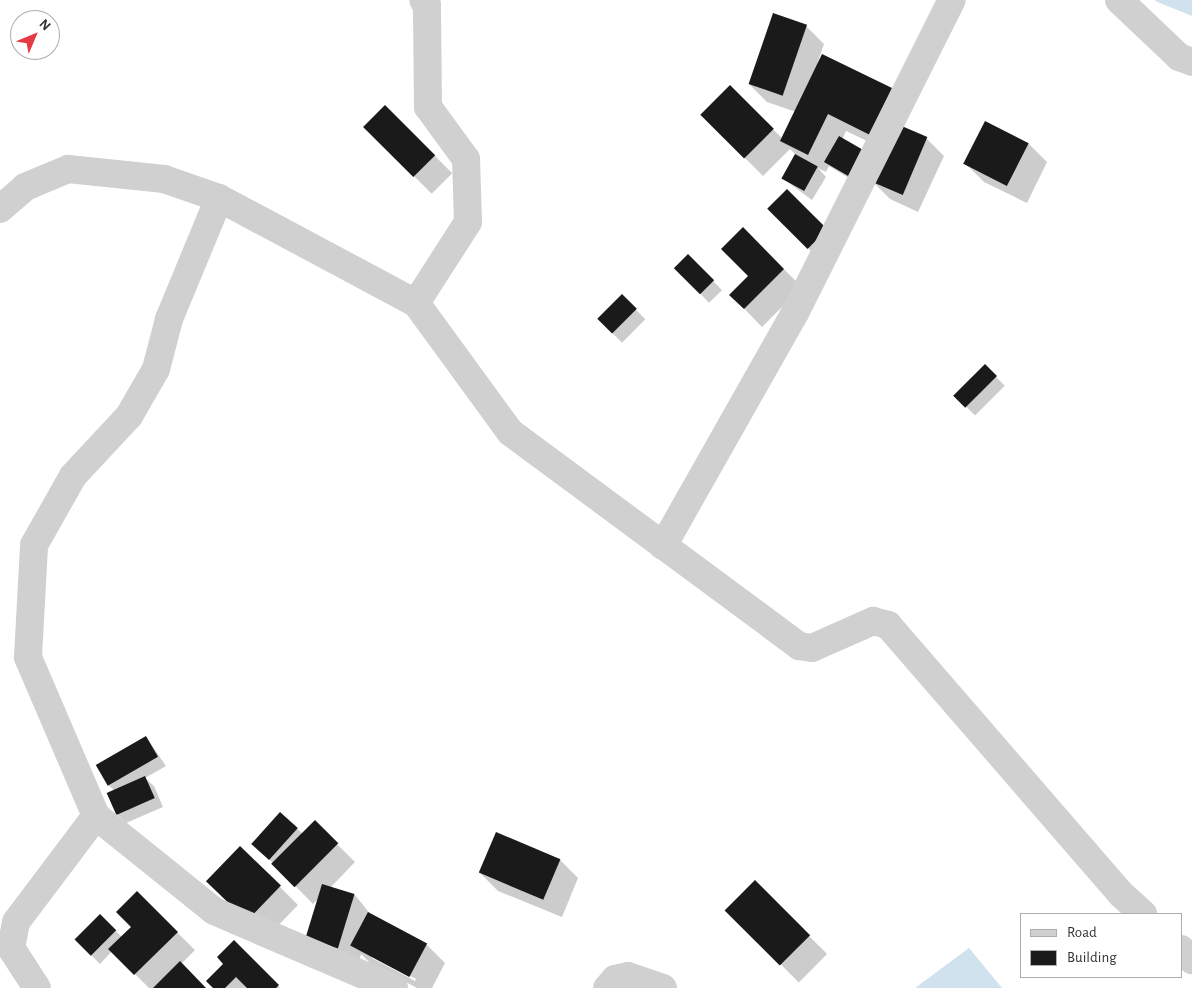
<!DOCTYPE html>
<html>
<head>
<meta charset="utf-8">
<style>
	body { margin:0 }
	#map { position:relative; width:1192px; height:988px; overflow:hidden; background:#fff; font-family:"Alegreya Sans",sans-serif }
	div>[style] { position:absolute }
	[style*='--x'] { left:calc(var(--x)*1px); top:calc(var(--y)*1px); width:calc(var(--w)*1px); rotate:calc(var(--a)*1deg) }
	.water>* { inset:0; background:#cfe2ee }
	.shadow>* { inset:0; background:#0003; transform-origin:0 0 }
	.building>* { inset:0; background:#1a1a1a; transform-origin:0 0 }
	.minor>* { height:28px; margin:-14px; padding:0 14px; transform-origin:14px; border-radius:14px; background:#d0d0d0 }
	span { translate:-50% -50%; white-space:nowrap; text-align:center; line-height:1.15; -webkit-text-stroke:5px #fff; paint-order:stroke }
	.legend { position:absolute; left:1020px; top:913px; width:162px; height:65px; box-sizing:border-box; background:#fff; border:1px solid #adadad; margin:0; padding:6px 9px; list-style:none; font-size:15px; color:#333 }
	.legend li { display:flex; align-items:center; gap:10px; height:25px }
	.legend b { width:25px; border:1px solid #adadad }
	.north { position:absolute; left:10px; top:10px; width:50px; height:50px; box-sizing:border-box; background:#fff; border:1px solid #adadad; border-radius:50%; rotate:45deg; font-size:14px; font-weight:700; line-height:20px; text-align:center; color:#333 }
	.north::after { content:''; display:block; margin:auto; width:18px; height:22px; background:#e63946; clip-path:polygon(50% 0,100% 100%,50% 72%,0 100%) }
</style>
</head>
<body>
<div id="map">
	<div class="water">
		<i style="clip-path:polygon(1192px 0,1192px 16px,1155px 1px,1156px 0)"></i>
		<i style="clip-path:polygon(969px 948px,1002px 988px,915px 988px)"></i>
	</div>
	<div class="shadow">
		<i style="clip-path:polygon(806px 26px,824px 44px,817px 64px,823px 56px,891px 89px,909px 108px,900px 127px,926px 138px,944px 156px,918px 212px,890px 199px,872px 181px,886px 150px,846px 131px,842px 140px,862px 186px,829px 166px,826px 172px,818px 168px,826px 177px,812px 200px,782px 178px,796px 155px,790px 149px,763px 176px,702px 115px,730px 87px,783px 139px,796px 112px,767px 102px,749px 84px)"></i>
		<i style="left:385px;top:106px;width:95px;height:29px;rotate:45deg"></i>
		<i style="clip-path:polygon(986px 123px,1029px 144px,1047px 162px,1027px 203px,984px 182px,966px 164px)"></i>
		<i style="clip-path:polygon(769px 209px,835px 239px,817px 257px)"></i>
		<i style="clip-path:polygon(743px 229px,802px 287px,762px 327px,731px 295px,750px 276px)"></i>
		<i style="left:688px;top:255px;width:49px;height:18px;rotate:46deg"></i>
		<i style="left:622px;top:296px;width:33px;height:33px;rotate:45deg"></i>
		<i style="left:985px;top:366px;width:28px;height:42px;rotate:45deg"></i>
		<i style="clip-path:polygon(146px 737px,166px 766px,145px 778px,154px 786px,163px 807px,126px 823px,117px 814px,114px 790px,107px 784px)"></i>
		<i style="clip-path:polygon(evenodd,280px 813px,303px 834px,315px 822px,355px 862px,330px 888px,355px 895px,372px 916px,427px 945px,445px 963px,432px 988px,417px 988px,370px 963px,361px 954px,358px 966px,326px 957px,320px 897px,313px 904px,265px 855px,280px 813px,372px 955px,416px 979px,415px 981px,372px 958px,372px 955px)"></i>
		<i style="clip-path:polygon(560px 860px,578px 878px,562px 917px,498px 891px,480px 873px)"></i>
		<i style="left:755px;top:882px;width:102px;height:40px;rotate:45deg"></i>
		<i style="clip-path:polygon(280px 887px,298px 905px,266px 938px,226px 900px)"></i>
		<i style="clip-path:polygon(137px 893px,195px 950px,181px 964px,205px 988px,149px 988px,112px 951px,100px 964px,76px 940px,100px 916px,122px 937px,132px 927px)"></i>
		<i style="clip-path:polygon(234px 942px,280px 988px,215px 988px)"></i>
	</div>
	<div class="building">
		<i style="left:773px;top:13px;width:36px;height:75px;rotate:19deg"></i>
		<i style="clip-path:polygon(822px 54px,892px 88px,870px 135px,828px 114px,808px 155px,780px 141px)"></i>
		<i style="left:730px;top:85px;width:62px;height:42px;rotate:45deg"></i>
		<i style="left:385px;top:105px;width:71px;height:31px;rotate:45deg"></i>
		<i style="left:985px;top:121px;width:49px;height:48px;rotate:27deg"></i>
		<i style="left:897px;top:124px;width:33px;height:63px;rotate:23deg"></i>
		<i style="left:839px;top:136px;width:32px;height:30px;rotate:30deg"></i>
		<i style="left:795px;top:154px;width:26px;height:28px;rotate:29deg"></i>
		<i style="left:787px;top:189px;width:57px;height:28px;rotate:45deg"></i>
		<i style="clip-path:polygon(743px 227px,784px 269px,744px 309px,729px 295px,748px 276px,721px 249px)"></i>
		<i style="left:688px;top:254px;width:37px;height:20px;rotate:45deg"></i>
		<i style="left:622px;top:294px;width:21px;height:35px;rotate:45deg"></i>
		<i style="left:985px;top:364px;width:17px;height:45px;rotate:45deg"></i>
		<i style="left:146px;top:736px;width:24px;height:58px;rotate:60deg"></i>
		<i style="left:145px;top:776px;width:24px;height:42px;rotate:66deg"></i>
		<i style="left:280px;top:812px;width:24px;height:43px;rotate:42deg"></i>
		<i style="left:315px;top:820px;width:33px;height:62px;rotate:45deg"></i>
		<i style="left:496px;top:832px;width:70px;height:44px;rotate:23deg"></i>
		<i style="left:240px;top:846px;width:57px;height:49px;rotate:44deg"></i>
		<i style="left:755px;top:880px;width:78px;height:43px;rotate:45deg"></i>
		<i style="left:322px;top:884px;width:34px;height:57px;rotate:17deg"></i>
		<i style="clip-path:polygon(137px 891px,178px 932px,134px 975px,108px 949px,131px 927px,116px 912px)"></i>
		<i style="left:368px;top:912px;width:67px;height:38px;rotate:28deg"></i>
		<i style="left:100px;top:914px;width:23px;height:36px;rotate:45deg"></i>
		<i style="clip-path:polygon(234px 940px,279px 985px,276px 988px,247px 988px,236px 977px,225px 988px,213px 988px,206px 981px,223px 964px,217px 957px)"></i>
		<i style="clip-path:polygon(180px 961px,206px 988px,153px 988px)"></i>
	</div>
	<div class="minor">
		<i style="--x:1119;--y:0;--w:83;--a:43.5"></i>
		<i style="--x:1179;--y:57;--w:14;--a:21"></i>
		<i style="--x:0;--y:209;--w:33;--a:-41"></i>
		<i style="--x:25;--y:187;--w:47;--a:-22.7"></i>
		<i style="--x:68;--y:169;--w:97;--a:5.9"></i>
		<i style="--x:164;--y:179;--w:58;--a:19.1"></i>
		<i style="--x:416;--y:303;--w:96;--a:-57.3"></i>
		<i style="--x:468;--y:222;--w:63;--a:-91.8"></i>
		<i style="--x:466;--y:159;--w:64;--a:-126.2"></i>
		<i style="--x:428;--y:107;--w:102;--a:-90.6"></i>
		<i style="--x:427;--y:5;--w:6;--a:-129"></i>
		<i style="--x:663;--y:546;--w:268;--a:-60.5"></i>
		<i style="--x:795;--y:313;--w:350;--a:-63.4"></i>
		<i style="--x:96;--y:816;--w:151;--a:38.8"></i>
		<i style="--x:214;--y:911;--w:196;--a:23.2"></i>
		<i style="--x:1181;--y:949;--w:16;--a:45"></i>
		<i style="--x:37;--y:988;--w:48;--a:-123"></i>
		<i style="--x:11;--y:948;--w:26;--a:-79"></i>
		<i style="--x:16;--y:922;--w:133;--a:-53"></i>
		<i style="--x:96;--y:816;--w:173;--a:-113.2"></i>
		<i style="--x:28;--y:657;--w:112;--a:-86.9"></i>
		<i style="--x:34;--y:545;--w:79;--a:-60.5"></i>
		<i style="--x:73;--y:476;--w:82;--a:-47"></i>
		<i style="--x:129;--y:416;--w:54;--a:-60.1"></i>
		<i style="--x:156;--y:369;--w:52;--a:-75.4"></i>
		<i style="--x:169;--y:319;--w:131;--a:-67.5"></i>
		<i style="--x:219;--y:198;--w:223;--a:28.1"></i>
		<i style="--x:416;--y:303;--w:160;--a:53.9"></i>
		<i style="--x:510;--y:432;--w:360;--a:36.5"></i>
		<i style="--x:799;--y:646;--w:13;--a:9"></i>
		<i style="--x:812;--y:648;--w:67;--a:-23.9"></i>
		<i style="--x:873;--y:621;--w:16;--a:15"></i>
		<i style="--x:888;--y:625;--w:356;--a:49.1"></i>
		<i style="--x:1121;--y:894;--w:30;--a:42"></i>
		<i style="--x:607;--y:988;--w:12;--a:-48"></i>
		<i style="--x:615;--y:979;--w:13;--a:-13"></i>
		<i style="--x:628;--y:976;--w:37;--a:19"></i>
	</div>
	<ul class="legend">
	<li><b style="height:6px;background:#d0d0d0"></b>Road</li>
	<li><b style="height:14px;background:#1a1a1a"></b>Building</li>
	</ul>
	<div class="north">N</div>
</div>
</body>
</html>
